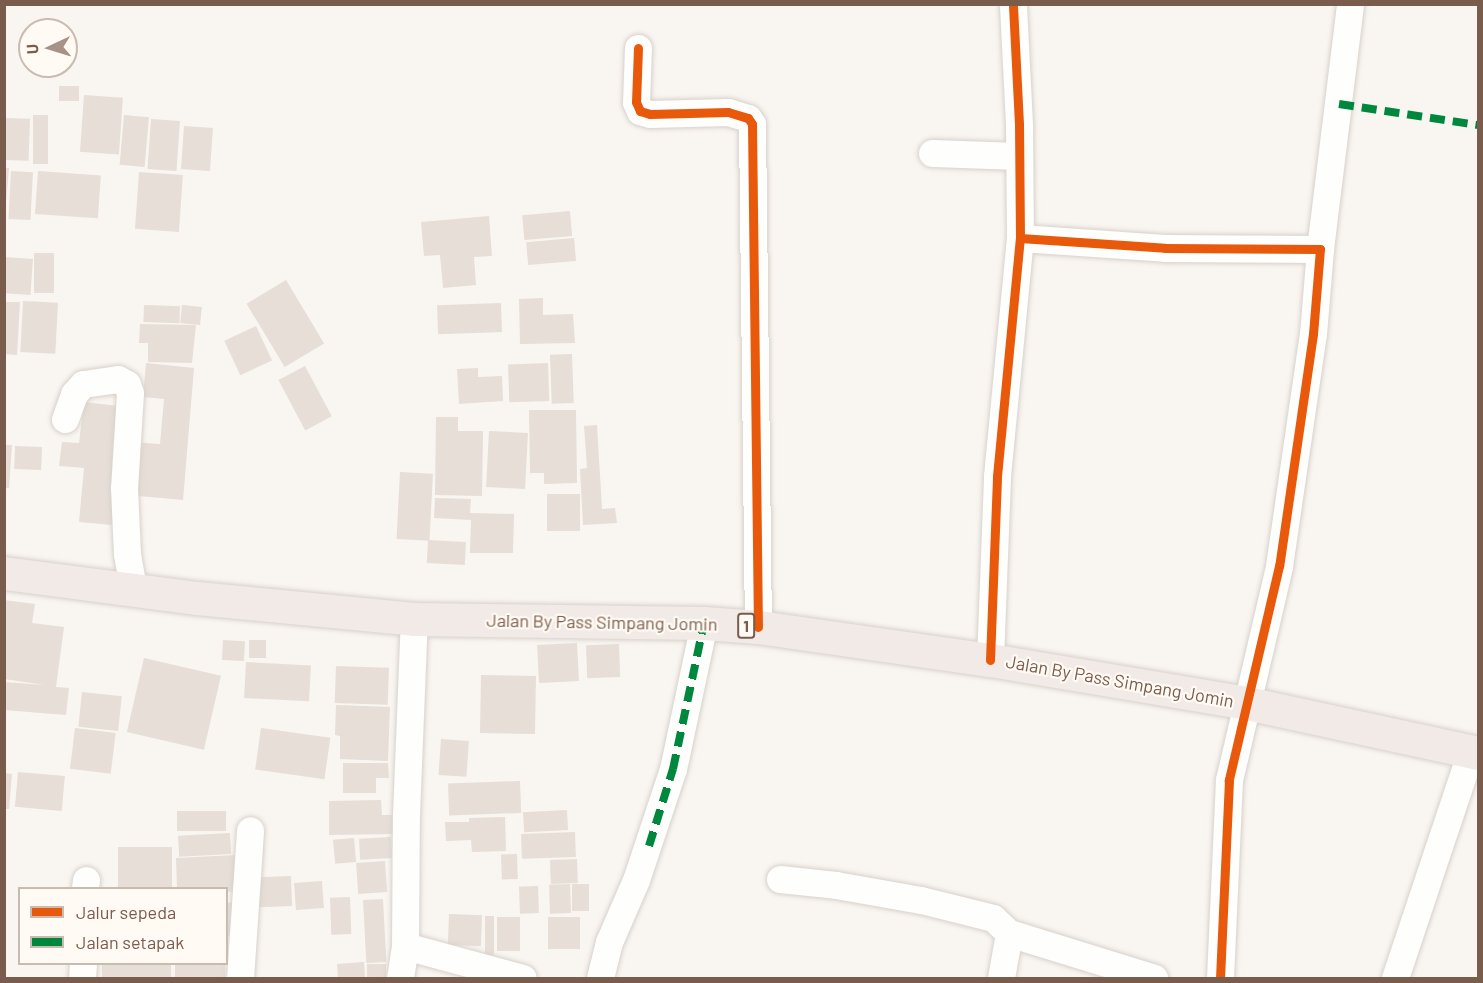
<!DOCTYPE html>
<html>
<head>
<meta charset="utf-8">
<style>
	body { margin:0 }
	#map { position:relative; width:1483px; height:983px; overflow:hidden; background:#f9f5f0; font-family:Barlow,sans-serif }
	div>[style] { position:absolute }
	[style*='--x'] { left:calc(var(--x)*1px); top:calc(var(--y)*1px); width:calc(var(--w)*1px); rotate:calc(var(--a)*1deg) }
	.building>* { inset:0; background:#e6ded7; transform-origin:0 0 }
	.roads { filter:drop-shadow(0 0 2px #d7d1cb) drop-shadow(0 0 2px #d7d1cb) }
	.minor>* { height:27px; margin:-13.5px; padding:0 13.5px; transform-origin:13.5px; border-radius:13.5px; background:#fefefd }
	.highway>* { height:33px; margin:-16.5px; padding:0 16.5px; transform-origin:16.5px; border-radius:16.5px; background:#f2eae7 }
	.quiet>* { height:8px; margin-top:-4px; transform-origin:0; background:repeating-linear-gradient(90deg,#00873e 0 15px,transparent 0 23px) }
	.cycleway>* { height:9px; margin:-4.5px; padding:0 4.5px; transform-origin:4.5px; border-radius:4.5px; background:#e8590c }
	span { translate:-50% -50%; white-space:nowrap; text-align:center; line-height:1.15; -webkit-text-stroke:4.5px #fffaf3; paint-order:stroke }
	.shield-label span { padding:2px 4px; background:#fffaf3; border:2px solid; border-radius:4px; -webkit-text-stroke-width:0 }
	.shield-label { font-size:16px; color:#7a5c4d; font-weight:700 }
	.street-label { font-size:18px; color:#7a5c4d }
	.frame { position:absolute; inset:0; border:6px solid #7a5c4d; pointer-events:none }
	.legend { position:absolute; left:18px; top:887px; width:210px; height:78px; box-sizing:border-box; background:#fffaf3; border:2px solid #cabbb1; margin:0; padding:8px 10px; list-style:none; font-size:18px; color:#7a5c4d }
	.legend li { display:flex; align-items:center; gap:12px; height:30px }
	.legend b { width:30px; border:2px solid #cabbb1 }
	.north { position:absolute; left:18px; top:18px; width:60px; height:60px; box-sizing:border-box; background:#fffaf3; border:2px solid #cabbb1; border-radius:50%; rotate:266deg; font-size:16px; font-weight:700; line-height:24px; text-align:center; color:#7a5c4d }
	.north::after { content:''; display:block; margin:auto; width:21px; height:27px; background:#a69286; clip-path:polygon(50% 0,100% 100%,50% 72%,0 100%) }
</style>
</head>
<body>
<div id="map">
	<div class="building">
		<i style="left:79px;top:86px;width:15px;height:20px;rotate:90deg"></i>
		<i style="left:84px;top:95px;width:39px;height:57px;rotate:4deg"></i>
		<i style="left:33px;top:115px;width:15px;height:49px"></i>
		<i style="left:124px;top:115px;width:25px;height:50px;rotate:5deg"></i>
		<i style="left:6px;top:118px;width:24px;height:42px;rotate:2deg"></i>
		<i style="left:151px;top:119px;width:29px;height:50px;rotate:4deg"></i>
		<i style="left:184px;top:126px;width:29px;height:43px;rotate:4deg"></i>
		<i style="clip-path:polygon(4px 168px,9px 168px,6px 203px,4px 203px)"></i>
		<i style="left:11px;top:171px;width:22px;height:48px;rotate:3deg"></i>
		<i style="left:38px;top:171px;width:63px;height:43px;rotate:4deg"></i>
		<i style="left:139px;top:172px;width:44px;height:57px;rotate:4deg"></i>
		<i style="left:570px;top:211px;width:25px;height:48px;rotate:85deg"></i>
		<i style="clip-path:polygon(489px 216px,492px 256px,474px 257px,476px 285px,443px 288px,440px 255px,424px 256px,421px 222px)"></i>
		<i style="left:574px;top:238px;width:23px;height:48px;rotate:85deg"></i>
		<i style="left:34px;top:253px;width:20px;height:40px"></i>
		<i style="left:4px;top:257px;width:29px;height:36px;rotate:4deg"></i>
		<i style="left:286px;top:280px;width:74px;height:46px;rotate:59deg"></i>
		<i style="clip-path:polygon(543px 298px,543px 315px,573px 314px,575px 343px,520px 344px,519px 299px)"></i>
		<i style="left:23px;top:301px;width:35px;height:51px;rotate:3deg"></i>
		<i style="clip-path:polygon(4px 302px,20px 302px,17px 355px,4px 354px)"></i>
		<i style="left:501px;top:303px;width:29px;height:64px;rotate:88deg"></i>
		<i style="left:144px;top:305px;width:36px;height:17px;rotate:2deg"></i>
		<i style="left:182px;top:305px;width:20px;height:18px;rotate:6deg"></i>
		<i style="clip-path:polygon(140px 324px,196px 325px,192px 363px,148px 362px,148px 343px,139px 343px)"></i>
		<i style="left:256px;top:326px;width:38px;height:35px;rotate:65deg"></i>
		<i style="left:572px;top:354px;width:49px;height:22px;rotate:88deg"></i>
		<i style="clip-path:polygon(146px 363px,194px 368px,183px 500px,127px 495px,132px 442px,160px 444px,164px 399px,143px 397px)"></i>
		<i style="left:548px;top:363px;width:38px;height:40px;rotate:88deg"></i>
		<i style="left:305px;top:366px;width:57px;height:30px;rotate:62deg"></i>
		<i style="clip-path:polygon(478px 368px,478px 377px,502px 376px,503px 401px,459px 404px,457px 369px)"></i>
		<i style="clip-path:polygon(84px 402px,127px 407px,123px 526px,79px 522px,84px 468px,59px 466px,62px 442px,79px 443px)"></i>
		<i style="clip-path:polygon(529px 410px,576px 410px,577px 483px,544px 484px,544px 473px,530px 473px)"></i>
		<i style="clip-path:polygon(436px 417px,458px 417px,458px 431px,483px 431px,482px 496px,435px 495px)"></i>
		<i style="clip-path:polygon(597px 425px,602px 509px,615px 508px,617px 523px,583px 525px,580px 469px,587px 468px,584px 426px)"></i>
		<i style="left:489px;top:431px;width:39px;height:56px;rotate:3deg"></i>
		<i style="clip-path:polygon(4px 445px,12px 445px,9px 488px,4px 488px)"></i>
		<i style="left:15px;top:446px;width:27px;height:23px;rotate:2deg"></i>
		<i style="left:400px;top:472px;width:33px;height:67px;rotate:3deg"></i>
		<i style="left:547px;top:494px;width:33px;height:37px"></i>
		<i style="clip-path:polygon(435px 498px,471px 499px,470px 513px,514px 514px,513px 553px,470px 553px,471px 520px,434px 518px)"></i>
		<i style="left:428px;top:540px;width:38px;height:23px;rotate:3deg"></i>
		<i style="clip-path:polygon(4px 600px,35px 604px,32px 623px,64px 627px,56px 687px,69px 688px,66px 715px,4px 710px,4px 682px,45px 685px,4px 679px)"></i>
		<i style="left:223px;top:640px;width:22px;height:20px;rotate:3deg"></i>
		<i style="left:249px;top:640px;width:17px;height:18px"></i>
		<i style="left:577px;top:643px;width:38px;height:40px;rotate:87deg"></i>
		<i style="left:619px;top:644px;width:33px;height:33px;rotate:88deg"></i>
		<i style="left:144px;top:658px;width:79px;height:76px;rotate:13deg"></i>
		<i style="left:246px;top:662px;width:65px;height:36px;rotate:3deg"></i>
		<i style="left:336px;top:666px;width:53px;height:37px;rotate:2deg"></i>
		<i style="left:481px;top:675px;width:55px;height:58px;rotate:1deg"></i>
		<i style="left:82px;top:692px;width:40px;height:35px;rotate:6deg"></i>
		<i style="clip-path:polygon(336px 705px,390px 707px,388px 761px,340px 759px,340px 736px,335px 735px)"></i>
		<i style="left:75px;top:728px;width:41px;height:41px;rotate:7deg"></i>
		<i style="left:261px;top:728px;width:70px;height:42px;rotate:8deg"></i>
		<i style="left:441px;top:739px;width:28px;height:36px;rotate:4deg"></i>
		<i style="clip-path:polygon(343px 763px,388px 763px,389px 778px,376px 778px,376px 793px,343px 793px)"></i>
		<i style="left:18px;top:772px;width:47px;height:35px;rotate:5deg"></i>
		<i style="clip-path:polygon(4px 773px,12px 774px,9px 809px,4px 809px)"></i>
		<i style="left:520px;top:781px;width:32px;height:72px;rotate:88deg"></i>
		<i style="clip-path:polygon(381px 800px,382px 815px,393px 815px,393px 834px,329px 835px,329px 801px)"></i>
		<i style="left:567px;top:810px;width:20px;height:44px;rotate:87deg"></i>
		<i style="left:226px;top:811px;width:20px;height:49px;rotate:90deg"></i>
		<i style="clip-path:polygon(505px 817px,506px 851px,472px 852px,471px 840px,446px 841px,445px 822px,469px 822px,469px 818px)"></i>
		<i style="left:575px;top:832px;width:25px;height:54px;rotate:88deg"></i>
		<i style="left:230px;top:833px;width:21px;height:52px;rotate:87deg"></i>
		<i style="left:391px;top:837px;width:21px;height:32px;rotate:87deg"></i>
		<i style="left:354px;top:838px;width:24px;height:21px;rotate:85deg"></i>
		<i style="left:118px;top:847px;width:54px;height:41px"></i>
		<i style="left:517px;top:854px;width:25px;height:16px;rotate:88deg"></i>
		<i style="clip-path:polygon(236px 855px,238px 891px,226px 892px,226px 888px,177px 888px,176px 858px)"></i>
		<i style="left:577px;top:859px;width:24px;height:27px;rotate:88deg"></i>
		<i style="left:385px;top:861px;width:31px;height:29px;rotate:86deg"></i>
		<i style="left:291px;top:876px;width:30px;height:33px;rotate:88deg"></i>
		<i style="left:322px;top:881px;width:27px;height:28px;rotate:86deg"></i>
		<i style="left:570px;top:884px;width:29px;height:21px;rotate:88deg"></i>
		<i style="left:572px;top:884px;width:17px;height:27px"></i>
		<i style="left:538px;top:886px;width:27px;height:19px;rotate:88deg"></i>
		<i style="left:350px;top:897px;width:37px;height:20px;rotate:88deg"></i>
		<i style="left:383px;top:899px;width:63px;height:20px;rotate:87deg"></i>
		<i style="clip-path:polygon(233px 902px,235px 935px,226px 936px,226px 903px)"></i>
		<i style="left:449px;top:914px;width:33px;height:31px;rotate:2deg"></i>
		<i style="left:485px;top:916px;width:9px;height:39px"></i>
		<i style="left:497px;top:917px;width:23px;height:34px"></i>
		<i style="left:548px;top:917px;width:32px;height:32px"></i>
		<i style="left:364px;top:962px;width:16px;height:27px;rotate:86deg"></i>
		<i style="left:102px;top:964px;width:69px;height:14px"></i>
		<i style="left:175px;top:964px;width:50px;height:14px"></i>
		<i style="left:367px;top:964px;width:19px;height:14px"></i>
	</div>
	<div class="roads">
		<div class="minor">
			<i style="--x:638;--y:48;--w:54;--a:92.1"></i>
			<i style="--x:636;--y:102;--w:10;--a:66"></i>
			<i style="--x:640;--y:111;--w:10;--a:17"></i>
			<i style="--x:650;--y:114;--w:78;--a:-1.5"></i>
			<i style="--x:728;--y:112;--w:21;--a:17"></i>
			<i style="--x:748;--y:118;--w:7;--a:56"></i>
			<i style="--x:752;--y:124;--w:503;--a:89.32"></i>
			<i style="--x:932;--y:153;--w:87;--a:2"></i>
			<i style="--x:1020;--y:238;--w:145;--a:3.9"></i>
			<i style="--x:1165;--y:248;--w:155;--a:0.4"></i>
			<i style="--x:65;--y:419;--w:27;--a:-70"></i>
			<i style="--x:74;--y:394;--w:13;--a:-48"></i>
			<i style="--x:83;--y:384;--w:35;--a:-8"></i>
			<i style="--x:118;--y:379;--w:10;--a:29"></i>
			<i style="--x:127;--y:384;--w:9;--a:72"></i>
			<i style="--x:130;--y:393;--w:95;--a:93.6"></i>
			<i style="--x:124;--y:488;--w:66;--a:87.4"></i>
			<i style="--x:127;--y:554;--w:36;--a:80"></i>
			<i style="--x:990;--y:660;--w:184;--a:-87.8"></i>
			<i style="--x:997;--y:476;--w:239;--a:-84.5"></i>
			<i style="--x:1020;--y:238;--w:114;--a:-90.5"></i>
			<i style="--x:1019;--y:124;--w:120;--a:-92.9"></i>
			<i style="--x:780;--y:879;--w:56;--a:6.1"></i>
			<i style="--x:836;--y:885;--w:86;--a:10"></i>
			<i style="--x:921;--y:900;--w:74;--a:14"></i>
			<i style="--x:993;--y:918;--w:22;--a:43"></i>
			<i style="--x:1009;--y:933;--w:46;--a:100.1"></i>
			<i style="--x:85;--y:888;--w:8;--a:-83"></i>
			<i style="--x:1009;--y:933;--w:152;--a:17.2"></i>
			<i style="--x:405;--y:946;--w:122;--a:15.2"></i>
			<i style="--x:82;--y:978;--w:14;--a:-86"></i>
			<i style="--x:240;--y:978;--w:148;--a:-86.1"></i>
			<i style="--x:400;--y:978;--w:32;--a:-81"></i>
			<i style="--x:405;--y:946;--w:131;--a:-89.6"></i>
			<i style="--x:406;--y:815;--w:196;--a:-87.7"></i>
			<i style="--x:600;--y:978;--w:37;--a:-76"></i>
			<i style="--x:609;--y:942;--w:68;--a:-66.5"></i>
			<i style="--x:636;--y:880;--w:117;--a:-71.6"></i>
			<i style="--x:673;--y:769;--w:149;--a:-78"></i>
			<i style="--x:1220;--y:978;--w:198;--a:-87.4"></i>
			<i style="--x:1229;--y:780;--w:220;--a:-76.8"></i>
			<i style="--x:1279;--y:566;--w:234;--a:-81.7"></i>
			<i style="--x:1313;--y:334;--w:85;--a:-85.3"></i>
			<i style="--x:1320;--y:249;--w:247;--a:-83"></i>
			<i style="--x:1395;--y:978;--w:239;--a:-71.5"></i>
		</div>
		<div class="highway">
			<i style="--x:4;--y:573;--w:195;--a:7.4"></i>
			<i style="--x:197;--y:598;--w:218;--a:5.5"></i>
			<i style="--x:414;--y:619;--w:290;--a:0.8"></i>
			<i style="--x:704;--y:623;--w:54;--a:4.2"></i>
			<i style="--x:758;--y:627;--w:234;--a:8.1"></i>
			<i style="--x:990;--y:660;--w:261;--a:9.5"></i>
			<i style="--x:1247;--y:703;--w:236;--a:12.2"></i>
		</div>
	</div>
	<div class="quiet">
		<i style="--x:1339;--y:104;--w:141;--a:8.6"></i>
		<i style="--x:649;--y:846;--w:81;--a:-72.7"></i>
		<i style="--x:673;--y:769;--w:149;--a:-78"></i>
	</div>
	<div class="cycleway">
		<i style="--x:638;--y:48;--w:54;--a:92.1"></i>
		<i style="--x:636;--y:102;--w:10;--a:66"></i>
		<i style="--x:640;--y:111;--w:10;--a:17"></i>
		<i style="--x:650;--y:114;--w:78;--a:-1.5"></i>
		<i style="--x:728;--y:112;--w:21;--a:17"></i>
		<i style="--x:748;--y:118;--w:7;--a:56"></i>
		<i style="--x:752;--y:124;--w:503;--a:89.32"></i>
		<i style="--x:1020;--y:238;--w:145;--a:3.9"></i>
		<i style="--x:1165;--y:248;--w:155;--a:0.4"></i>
		<i style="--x:1320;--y:249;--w:85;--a:94.7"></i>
		<i style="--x:1313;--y:334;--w:234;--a:98.3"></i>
		<i style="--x:1279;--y:566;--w:220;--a:103.2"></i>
		<i style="--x:1229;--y:780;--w:198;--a:92.6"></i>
		<i style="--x:990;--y:660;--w:184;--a:-87.8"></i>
		<i style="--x:997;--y:476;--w:239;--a:-84.5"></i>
		<i style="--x:1020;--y:238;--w:114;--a:-90.5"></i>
		<i style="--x:1019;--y:124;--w:120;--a:-92.9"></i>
	</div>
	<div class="shield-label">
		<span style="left:746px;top:626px">1</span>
	</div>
	<div class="street-label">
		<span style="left:602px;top:622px;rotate:1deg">Jalan By Pass Simpang Jomin</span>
		<span style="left:1120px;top:681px;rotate:10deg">Jalan By Pass Simpang Jomin</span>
	</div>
	<div class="frame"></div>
	<ul class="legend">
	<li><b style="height:8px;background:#e8590c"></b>Jalur sepeda</li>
	<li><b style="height:8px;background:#00873e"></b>Jalan setapak</li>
	</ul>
	<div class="north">U</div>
</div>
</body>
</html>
